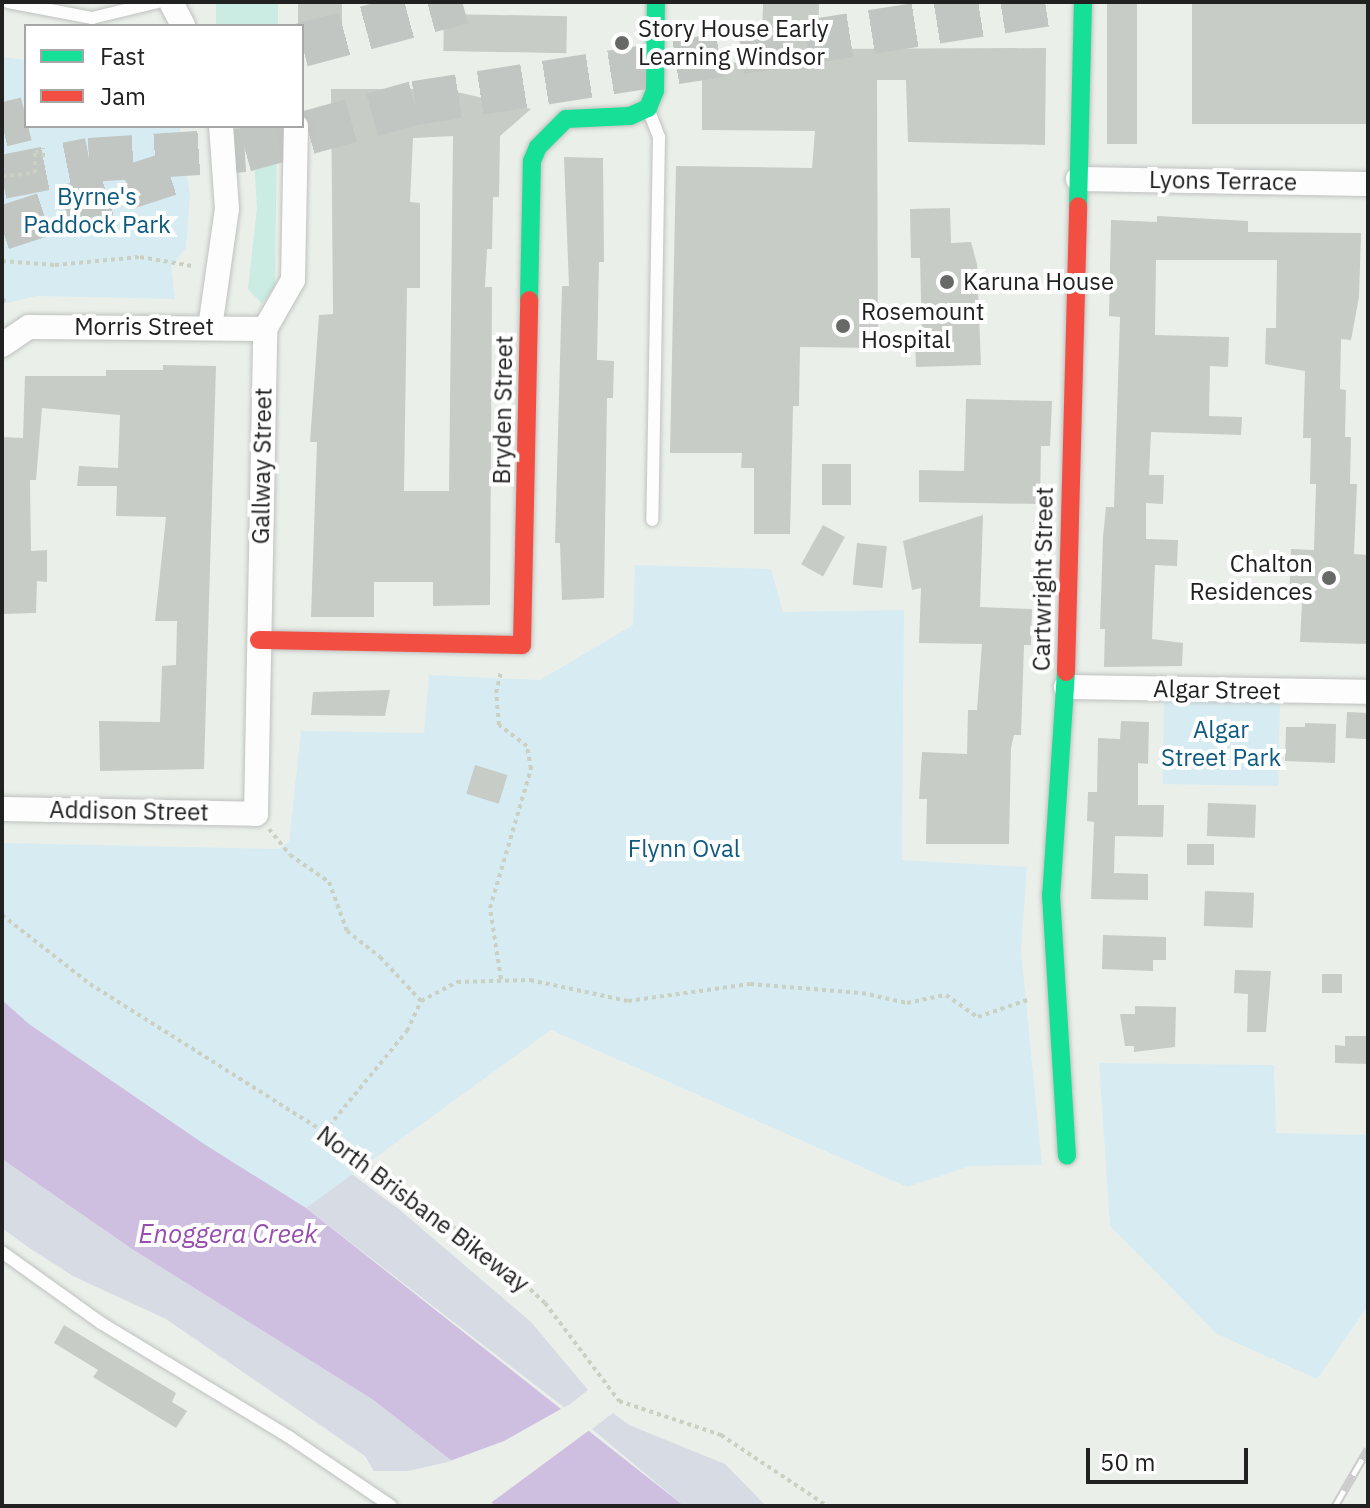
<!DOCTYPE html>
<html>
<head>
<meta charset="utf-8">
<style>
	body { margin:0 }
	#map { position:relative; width:1370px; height:1508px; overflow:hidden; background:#eaefea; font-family:"IBM Plex Sans",sans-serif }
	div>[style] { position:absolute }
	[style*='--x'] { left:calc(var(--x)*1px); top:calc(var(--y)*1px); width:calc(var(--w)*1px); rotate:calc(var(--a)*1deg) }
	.grass>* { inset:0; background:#caece2; transform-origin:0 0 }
	.wetland>* { inset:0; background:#d6dbe4 }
	.park>* { inset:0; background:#d7ecf2; transform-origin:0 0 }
	.water>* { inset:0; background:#cebfe1 }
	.pier>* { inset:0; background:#eaefea }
	.building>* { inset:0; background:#c8ccc7; transform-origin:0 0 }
	.highway-tunnel>* { height:44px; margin-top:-22px; transform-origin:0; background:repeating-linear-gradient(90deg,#c2c6c2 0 44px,transparent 0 66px) }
	.path>* { height:4px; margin-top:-2px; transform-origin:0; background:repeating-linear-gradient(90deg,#cad0c2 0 4px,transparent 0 8px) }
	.roads { filter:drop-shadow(0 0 2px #bfc1bf) drop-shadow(0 0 2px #bfc1bf) }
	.lane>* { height:12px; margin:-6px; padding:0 6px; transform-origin:6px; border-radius:6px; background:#fcfdfc }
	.street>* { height:24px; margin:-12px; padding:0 12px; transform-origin:12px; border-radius:12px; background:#fcfdfc }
	.fast>* { height:18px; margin:-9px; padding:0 9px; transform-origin:9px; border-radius:9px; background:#16e098 }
	.jam>* { height:18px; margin:-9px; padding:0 9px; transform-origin:9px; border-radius:9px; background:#f24e42 }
	.rail>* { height:9px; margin-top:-4.5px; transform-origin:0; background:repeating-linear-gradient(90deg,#fff 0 18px,#cbcbcb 0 36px); box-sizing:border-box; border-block:2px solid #cbcbcb }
	.dots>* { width:22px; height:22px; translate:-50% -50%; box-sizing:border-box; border:4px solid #fff; border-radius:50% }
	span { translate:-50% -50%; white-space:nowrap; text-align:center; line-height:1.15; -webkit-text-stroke:8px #fff; paint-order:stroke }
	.poi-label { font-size:24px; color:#212121 }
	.left { translate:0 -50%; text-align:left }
	.right { translate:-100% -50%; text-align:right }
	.street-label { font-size:24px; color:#212121 }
	.park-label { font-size:24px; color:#0e5a80 }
	.water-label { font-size:26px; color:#974eb0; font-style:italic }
	.frame { position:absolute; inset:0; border:4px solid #212121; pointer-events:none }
	.legend { position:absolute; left:24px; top:24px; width:280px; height:104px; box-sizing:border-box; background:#fff; border:2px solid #a6a6a6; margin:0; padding:10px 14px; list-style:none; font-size:24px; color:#212121 }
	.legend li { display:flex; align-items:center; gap:16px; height:40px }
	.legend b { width:40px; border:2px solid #a6a6a6 }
	.scale { position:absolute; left:1086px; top:1448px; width:162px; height:36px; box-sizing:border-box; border:4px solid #212121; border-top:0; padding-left:10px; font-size:24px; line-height:28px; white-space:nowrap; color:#212121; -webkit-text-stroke:6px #fff; paint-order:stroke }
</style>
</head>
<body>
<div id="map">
	<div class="grass">
		<i style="left:216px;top:2px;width:62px;height:24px"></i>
		<i style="clip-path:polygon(252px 126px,277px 126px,275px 287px,262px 304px,248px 289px,257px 208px)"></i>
	</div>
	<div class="wetland">
		<i style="clip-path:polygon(2px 945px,317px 1148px,401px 1211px,531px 1322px,588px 1390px,565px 1408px,306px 1208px,204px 1144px,2px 1000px)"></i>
		<i style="clip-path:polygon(2px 1159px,132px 1249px,372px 1399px,452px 1461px,408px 1471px,374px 1471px,365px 1456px,166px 1319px,73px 1276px,28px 1247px,2px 1228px)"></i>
		<i style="clip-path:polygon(613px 1413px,629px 1425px,725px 1464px,766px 1506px,684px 1506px,592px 1429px)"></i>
	</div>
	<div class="park">
		<i style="clip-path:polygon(2px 57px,26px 60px,26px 126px,180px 126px,190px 195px,186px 248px,171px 266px,175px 299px,37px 296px,2px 304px)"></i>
		<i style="clip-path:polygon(635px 565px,771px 569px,783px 612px,904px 610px,902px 860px,1027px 867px,1021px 950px,1042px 1165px,970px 1166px,907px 1187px,551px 1030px,306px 1208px,204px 1144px,29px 1024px,2px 1000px,2px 843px,279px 849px,289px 842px,301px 731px,424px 733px,429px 675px,540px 680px,633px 625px)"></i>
		<i style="left:1164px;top:700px;width:116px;height:84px;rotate:1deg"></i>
		<i style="clip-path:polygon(1099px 1063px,1274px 1065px,1276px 1133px,1368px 1135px,1368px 1306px,1317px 1379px,1217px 1334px,1110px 1226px)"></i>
	</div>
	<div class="water">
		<i style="clip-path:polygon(2px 1000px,29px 1024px,204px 1144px,306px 1208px,684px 1506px,495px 1506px,452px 1461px,372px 1399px,132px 1249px,2px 1159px)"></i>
	</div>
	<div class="pier">
		<i style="clip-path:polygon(568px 1405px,595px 1426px,488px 1505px,447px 1462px,504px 1441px)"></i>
	</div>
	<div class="building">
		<i style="left:298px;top:2px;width:44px;height:27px"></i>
		<i style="left:1107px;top:2px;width:30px;height:142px"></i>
		<i style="left:1192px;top:2px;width:176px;height:122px"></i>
		<i style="clip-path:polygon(819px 3px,818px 49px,1046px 48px,1045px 145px,908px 142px,906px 80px,877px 80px,878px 348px,800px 347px,799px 406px,793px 406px,790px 534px,754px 534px,754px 468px,741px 468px,742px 453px,670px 453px,676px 166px,812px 168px,815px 131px,702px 130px,702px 61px,761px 64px,763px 4px)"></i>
		<i style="left:444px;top:14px;width:123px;height:37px;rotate:1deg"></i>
		<i style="clip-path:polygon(evenodd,331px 89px,444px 89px,531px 109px,500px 136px,499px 197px,493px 197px,492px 249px,487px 249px,485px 287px,492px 287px,490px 605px,433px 606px,433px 582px,374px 582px,374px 617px,311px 617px,317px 442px,310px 442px,319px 315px,333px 314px,331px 89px,453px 136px,449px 491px,404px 491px,407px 288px,420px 288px,420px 203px,410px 202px,413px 138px,453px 136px)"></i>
		<i style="clip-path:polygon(564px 157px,603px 158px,604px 262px,599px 262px,597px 360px,614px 361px,613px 398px,607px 398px,604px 598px,562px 600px,560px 543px,555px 543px,562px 286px,569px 286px)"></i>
		<i style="clip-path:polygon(950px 208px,951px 243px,971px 242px,977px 264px,981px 365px,916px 367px,915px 339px,922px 339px,920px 258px,911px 258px,910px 209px)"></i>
		<i style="clip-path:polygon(1157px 216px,1248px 221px,1248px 232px,1361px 233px,1359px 297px,1351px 340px,1341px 339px,1340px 389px,1346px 390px,1345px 437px,1351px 437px,1350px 484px,1357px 484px,1354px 554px,1368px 555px,1368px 644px,1300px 642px,1302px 602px,1289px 601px,1291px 549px,1314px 550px,1316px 484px,1310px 484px,1311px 438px,1303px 438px,1305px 371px,1265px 364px,1266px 328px,1276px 328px,1277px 260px,1156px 260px,1155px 335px,1229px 337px,1228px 367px,1210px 366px,1209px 416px,1242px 417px,1241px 435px,1151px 432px,1149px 475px,1164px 475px,1163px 504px,1146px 503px,1146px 539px,1178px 540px,1177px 566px,1155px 565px,1152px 639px,1183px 643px,1182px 666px,1104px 667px,1105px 629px,1100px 629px,1103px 537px,1106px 507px,1114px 507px,1120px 317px,1109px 316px,1111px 220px,1157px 222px)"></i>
		<i style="clip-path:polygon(163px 365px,216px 366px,204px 769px,100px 771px,99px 721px,160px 722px,162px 666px,176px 665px,177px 621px,155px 621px,166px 517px,116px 516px,117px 486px,77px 486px,79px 466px,118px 468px,120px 415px,42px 408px,36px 480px,30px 480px,31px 551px,47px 550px,47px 582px,37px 581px,36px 613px,2px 614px,2px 437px,23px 438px,25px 376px,106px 376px,106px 370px,163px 370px)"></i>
		<i style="clip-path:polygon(966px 399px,1052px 401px,1050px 446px,1041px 446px,1040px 504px,919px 502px,919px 470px,964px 471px)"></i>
		<i style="left:822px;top:464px;width:29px;height:41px"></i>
		<i style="clip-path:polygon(983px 515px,980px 607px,1032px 609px,1031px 645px,1024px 645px,1021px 735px,1014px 735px,1011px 748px,1009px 844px,926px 844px,927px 799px,919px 799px,922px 752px,967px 754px,968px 710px,977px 710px,982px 644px,919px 643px,921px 588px,912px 590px,903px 541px)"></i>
		<i style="left:823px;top:525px;width:25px;height:45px;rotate:29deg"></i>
		<i style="left:857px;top:543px;width:30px;height:42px;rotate:6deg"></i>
		<i style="clip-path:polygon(390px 690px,385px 716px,311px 715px,313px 692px)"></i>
		<i style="left:1347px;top:712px;width:21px;height:26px;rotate:3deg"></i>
		<i style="clip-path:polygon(1121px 721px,1149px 722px,1148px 764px,1138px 763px,1138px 805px,1164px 805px,1163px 837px,1115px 836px,1114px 873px,1148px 874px,1148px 900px,1091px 899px,1094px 822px,1087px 821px,1088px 792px,1097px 792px,1098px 738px,1120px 739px)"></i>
		<i style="clip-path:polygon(1305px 723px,1336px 724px,1335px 763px,1285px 761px,1286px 727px,1305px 727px)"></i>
		<i style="left:475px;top:765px;width:34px;height:30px;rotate:17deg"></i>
		<i style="left:1208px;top:803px;width:48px;height:33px;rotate:2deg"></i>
		<i style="left:1187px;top:844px;width:27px;height:21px"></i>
		<i style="left:1205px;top:891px;width:49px;height:35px;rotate:2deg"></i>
		<i style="clip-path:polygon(1103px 935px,1166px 937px,1166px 960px,1153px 960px,1153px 971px,1102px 969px)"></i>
		<i style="clip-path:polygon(1235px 970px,1271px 971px,1266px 1032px,1247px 1032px,1248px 994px,1234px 993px)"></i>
		<i style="left:1322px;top:974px;width:20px;height:19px"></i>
		<i style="clip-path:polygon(1135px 1006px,1176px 1007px,1175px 1047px,1134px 1052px,1134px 1046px,1125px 1046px,1120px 1014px,1135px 1014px)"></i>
		<i style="clip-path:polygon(1345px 1036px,1368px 1036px,1368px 1064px,1335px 1063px,1335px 1045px,1345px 1046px)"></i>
		<i style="clip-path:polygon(64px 1325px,176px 1393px,172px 1402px,187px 1411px,176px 1428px,93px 1377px,98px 1370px,54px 1343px)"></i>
	</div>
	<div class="highway-tunnel">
		<i style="--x:302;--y:45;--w:166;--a:-15"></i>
		<i style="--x:2;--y:125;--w:25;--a:-14"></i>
		<i style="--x:2;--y:177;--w:89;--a:-11.1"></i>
		<i style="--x:89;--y:160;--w:156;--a:-3.7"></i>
		<i style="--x:245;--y:150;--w:176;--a:-15.5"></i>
		<i style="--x:415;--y:103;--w:656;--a:-8.86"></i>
		<i style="--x:2;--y:228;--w:189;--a:-17.9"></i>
	</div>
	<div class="path">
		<i style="--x:43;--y:157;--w:9;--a:-90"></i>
		<i style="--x:2;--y:176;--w:33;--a:-5"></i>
		<i style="--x:35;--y:173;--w:21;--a:-90"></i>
		<i style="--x:35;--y:152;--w:8;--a:0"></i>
		<i style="--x:2;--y:261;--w:53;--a:4.3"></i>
		<i style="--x:55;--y:265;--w:85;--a:-5.4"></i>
		<i style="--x:140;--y:257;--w:53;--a:9.8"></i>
		<i style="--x:2;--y:299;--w:8;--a:30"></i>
		<i style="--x:269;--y:829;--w:33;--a:51"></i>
		<i style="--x:290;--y:855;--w:47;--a:34.7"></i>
		<i style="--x:329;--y:882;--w:52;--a:69.8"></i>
		<i style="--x:347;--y:931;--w:42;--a:38.2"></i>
		<i style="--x:380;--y:957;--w:60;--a:47"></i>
		<i style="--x:2;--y:915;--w:112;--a:38.1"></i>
		<i style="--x:90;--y:984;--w:277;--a:32.3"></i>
		<i style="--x:324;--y:1132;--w:220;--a:36.3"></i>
		<i style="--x:501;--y:1262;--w:60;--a:43"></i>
		<i style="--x:545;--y:1303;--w:123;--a:52.9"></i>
		<i style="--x:619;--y:1401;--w:108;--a:18.4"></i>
		<i style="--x:721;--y:1435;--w:128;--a:33.8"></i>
		<i style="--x:501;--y:979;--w:72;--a:-98.8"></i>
		<i style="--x:490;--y:908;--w:145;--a:-73.6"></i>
		<i style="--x:531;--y:769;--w:23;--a:-100"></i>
		<i style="--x:527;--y:746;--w:35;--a:-143"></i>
		<i style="--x:499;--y:725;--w:32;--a:-95"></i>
		<i style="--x:496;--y:693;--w:23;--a:-77"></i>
		<i style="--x:324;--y:1132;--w:131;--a:-50.6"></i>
		<i style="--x:407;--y:1031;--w:33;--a:-65"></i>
		<i style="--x:421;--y:1001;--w:41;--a:-27.8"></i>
		<i style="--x:457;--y:982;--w:73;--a:-1.6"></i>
		<i style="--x:530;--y:980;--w:100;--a:12.1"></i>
		<i style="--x:628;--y:1001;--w:123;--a:-7.9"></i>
		<i style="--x:750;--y:984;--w:112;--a:4.6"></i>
		<i style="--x:862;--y:993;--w:46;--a:12.5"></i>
		<i style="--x:907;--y:1003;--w:40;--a:-12"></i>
		<i style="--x:946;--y:995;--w:39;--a:35"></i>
		<i style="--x:978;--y:1017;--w:55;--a:-19.1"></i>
	</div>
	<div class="roads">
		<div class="lane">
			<i style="--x:8;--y:2;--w:86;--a:10.8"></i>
			<i style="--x:92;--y:18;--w:68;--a:-13.6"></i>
			<i style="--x:649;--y:111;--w:28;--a:69"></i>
			<i style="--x:659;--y:137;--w:383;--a:91"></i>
			<i style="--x:2;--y:1252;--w:122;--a:35.6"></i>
			<i style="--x:101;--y:1323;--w:220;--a:31.2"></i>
			<i style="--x:289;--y:1437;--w:123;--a:34.1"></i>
		</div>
		<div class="street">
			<i style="--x:171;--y:2;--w:27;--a:63"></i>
			<i style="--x:1078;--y:179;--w:290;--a:1"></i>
			<i style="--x:210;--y:328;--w:120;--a:-81.9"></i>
			<i style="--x:227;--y:209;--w:83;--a:-94.1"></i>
			<i style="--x:2;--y:345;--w:32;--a:-34"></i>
			<i style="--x:29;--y:327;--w:236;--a:0.5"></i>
			<i style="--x:1066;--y:687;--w:302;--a:0.9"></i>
			<i style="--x:2;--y:809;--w:254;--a:1.1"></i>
			<i style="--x:256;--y:814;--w:485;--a:-88.9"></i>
			<i style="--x:265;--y:329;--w:56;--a:-60.3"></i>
			<i style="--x:293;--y:280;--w:154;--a:-88.9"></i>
		</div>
		<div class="fast">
			<i style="--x:1078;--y:206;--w:204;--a:-88.6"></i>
			<i style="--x:529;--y:300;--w:139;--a:-88.8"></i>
			<i style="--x:532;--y:161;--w:15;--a:-67"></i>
			<i style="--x:538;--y:147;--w:40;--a:-45"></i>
			<i style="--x:566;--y:119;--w:64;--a:-2.7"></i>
			<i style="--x:630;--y:116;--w:20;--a:-24"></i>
			<i style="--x:648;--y:108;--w:18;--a:-68"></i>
			<i style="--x:655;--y:91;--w:89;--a:-89.4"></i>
			<i style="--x:1066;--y:672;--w:224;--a:93.8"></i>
			<i style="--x:1051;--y:895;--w:261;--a:86.5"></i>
		</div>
		<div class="jam">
			<i style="--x:259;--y:640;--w:263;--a:1.1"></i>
			<i style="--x:522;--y:645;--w:345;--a:-88.8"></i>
			<i style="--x:1066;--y:672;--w:466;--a:-88.5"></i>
		</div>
	</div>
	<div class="rail">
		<i style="--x:1335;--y:1506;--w:66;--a:-59.9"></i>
	</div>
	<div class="dots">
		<i style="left:622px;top:43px;background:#676967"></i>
		<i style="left:947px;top:282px;background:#676967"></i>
		<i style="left:843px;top:326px;background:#676967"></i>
		<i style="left:1329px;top:578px;background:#676967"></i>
	</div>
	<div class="poi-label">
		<span class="left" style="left:638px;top:43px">Story House Early<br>Learning Windsor</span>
		<span class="left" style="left:963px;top:282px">Karuna House</span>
		<span class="left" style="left:861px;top:326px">Rosemount<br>Hospital</span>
		<span class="right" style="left:1313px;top:578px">Chalton<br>Residences</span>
	</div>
	<div class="street-label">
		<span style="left:1223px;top:181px;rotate:1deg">Lyons Terrace</span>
		<span style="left:144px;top:327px">Morris Street</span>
		<span style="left:503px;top:410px;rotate:-89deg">Bryden Street</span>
		<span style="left:262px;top:466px;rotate:-89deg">Gallway Street</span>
		<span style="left:1043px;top:579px;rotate:-89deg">Cartwright Street</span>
		<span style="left:1217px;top:690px;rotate:1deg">Algar Street</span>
		<span style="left:129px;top:811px;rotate:1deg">Addison Street</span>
		<span style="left:423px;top:1209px;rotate:37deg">North Brisbane Bikeway</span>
	</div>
	<div class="park-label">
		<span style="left:97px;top:211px">Byrne's<br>Paddock Park</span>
		<span style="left:1221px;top:744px">Algar<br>Street Park</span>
		<span style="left:684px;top:849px">Flynn Oval</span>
	</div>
	<div class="water-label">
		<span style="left:228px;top:1234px">Enoggera Creek</span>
	</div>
	<div class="frame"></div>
	<ul class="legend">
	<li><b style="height:10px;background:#16e098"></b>Fast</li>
	<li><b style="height:10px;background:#f24e42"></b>Jam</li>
	</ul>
	<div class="scale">50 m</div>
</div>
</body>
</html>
